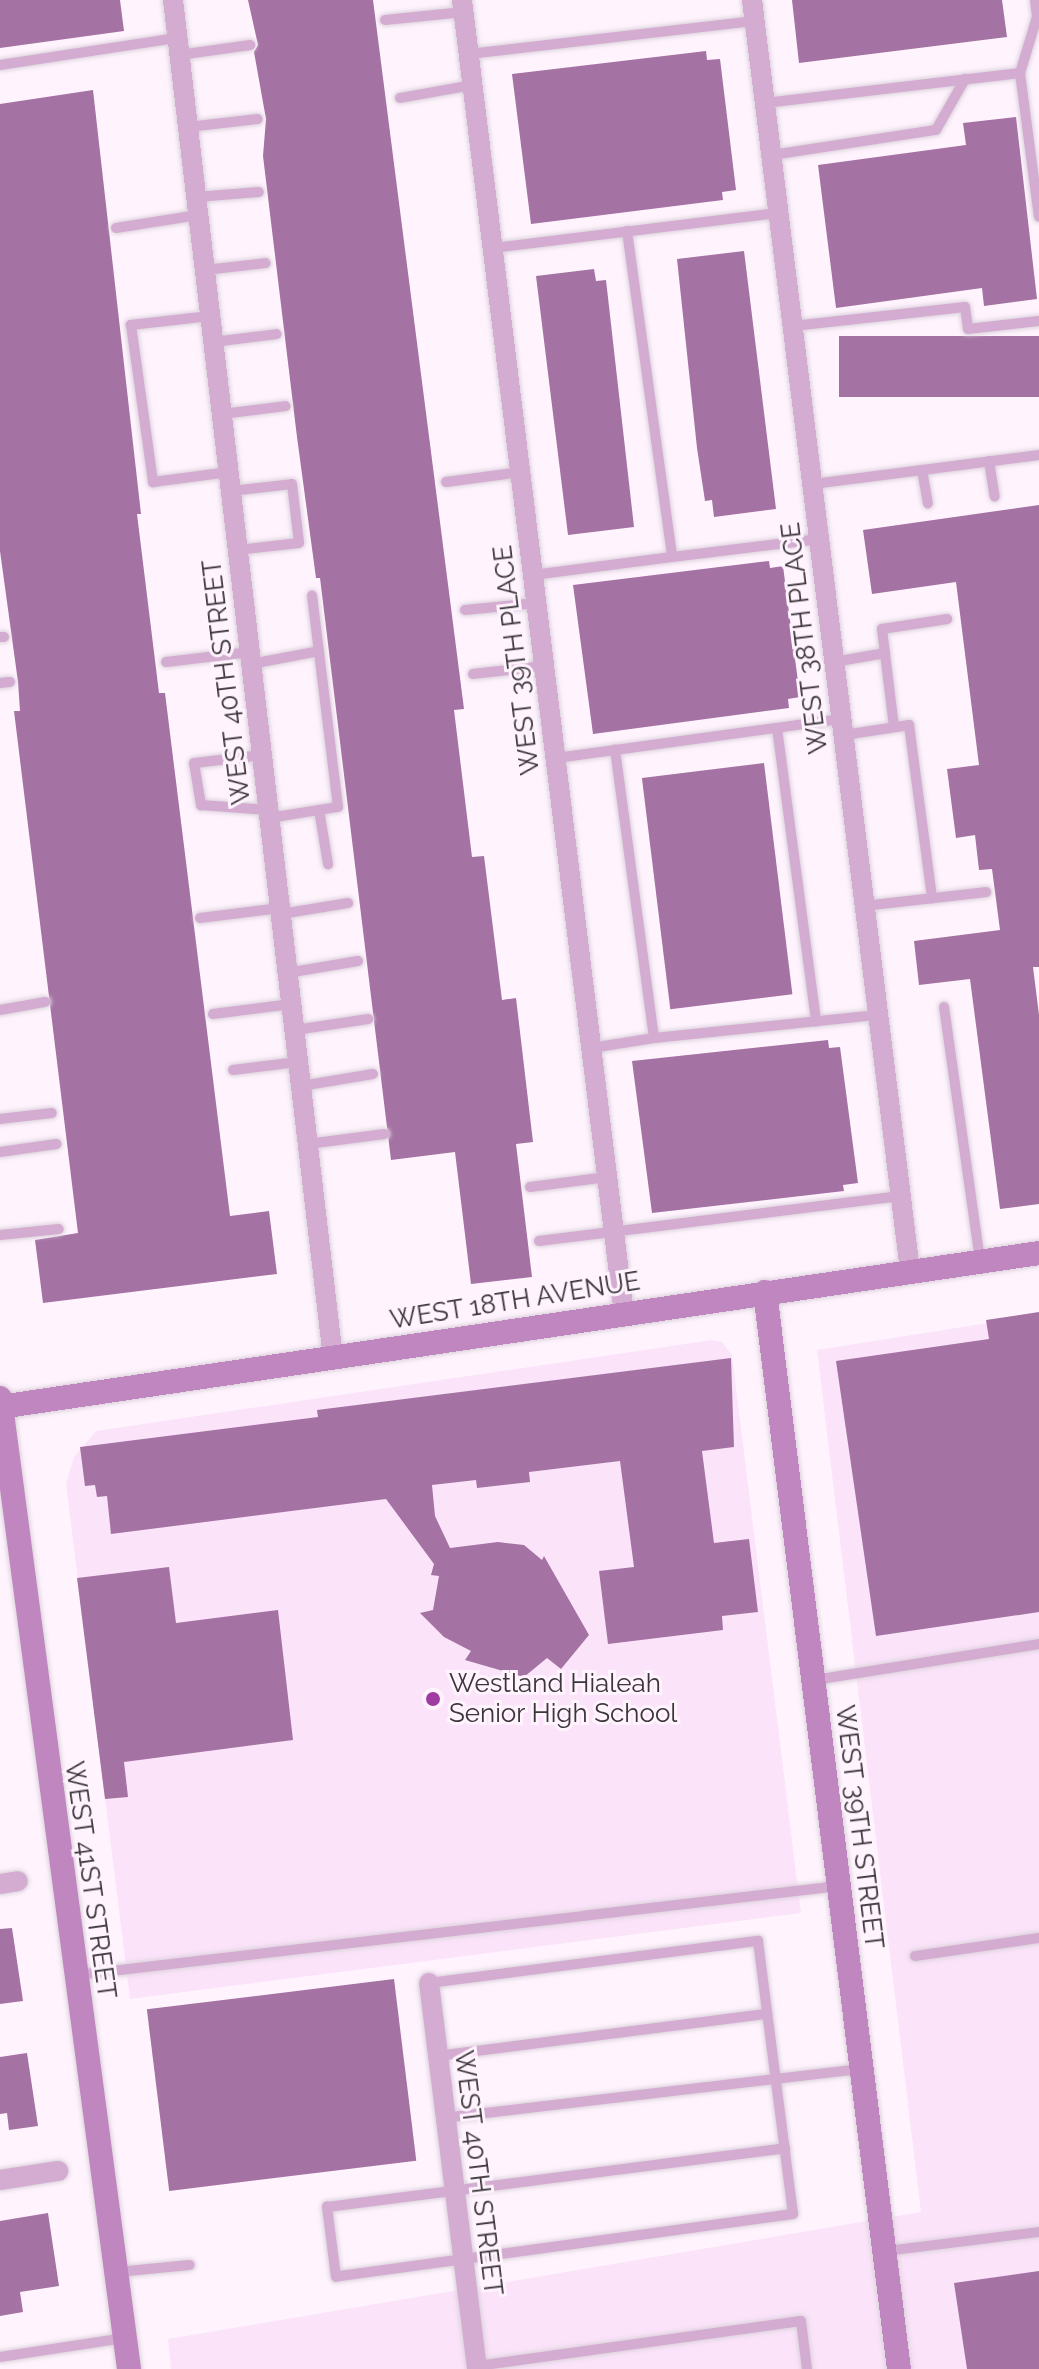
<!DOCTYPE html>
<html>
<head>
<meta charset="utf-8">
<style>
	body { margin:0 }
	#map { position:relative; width:1039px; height:2369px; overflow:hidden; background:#fff4fe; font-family:Raleway,sans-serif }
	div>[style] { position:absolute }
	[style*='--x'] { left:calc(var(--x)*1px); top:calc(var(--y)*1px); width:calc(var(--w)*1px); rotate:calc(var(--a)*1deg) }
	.built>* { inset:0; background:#fbe3fa }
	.building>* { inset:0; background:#a472a3; transform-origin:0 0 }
	.roads { filter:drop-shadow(0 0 2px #dcd2db) drop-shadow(0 0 2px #dcd2db) }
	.lane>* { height:10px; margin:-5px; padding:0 5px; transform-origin:5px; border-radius:5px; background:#d4acd2 }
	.street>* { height:20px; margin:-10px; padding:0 10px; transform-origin:10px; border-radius:10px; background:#d4acd2 }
	.secondary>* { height:24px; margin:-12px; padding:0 12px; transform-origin:12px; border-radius:12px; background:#c086bf }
	.dots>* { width:22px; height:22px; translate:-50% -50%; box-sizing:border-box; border:4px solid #fff4fe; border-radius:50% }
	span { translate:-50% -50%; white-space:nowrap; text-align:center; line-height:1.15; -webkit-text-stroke:6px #fff4fe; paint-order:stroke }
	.street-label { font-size:26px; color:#3c353b }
	.poi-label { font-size:26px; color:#3c353b }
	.left { translate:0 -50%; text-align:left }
</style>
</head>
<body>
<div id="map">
	<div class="built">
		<i style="clip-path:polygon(1039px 1315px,1039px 2369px,171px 2369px,168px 2339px,921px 2212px,817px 1350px)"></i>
		<i style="clip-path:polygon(712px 1340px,722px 1342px,732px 1355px,801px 1913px,130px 1999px,66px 1484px,74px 1457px,96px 1431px)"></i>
	</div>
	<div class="building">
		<i style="clip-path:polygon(0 0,120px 0,124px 31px,0 48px)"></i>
		<i style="clip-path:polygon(248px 0,373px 0,464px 709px,454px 710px,472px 857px,484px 856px,502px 1000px,516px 998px,533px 1142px,516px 1144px,532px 1277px,471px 1284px,455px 1152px,391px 1160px,320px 578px,316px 578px,297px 437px,263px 156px,266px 119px,254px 52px,258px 45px)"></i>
		<i style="clip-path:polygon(792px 0,1002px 0,1007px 37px,799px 63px)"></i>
		<i style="clip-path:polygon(706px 51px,707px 60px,720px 59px,736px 190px,722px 192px,723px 200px,531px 224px,512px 74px)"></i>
		<i style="clip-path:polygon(93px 90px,141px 514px,137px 514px,159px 693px,165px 693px,230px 1216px,269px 1211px,277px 1274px,43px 1303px,35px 1240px,78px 1233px,14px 711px,20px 711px,18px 682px,0 551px,0 104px)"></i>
		<i style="clip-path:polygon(1016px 117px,1037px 299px,984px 306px,982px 288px,836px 308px,818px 165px,966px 145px,963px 123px)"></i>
		<i style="clip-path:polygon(744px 251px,776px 509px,714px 517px,712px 500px,705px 501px,697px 448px,677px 259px)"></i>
		<i style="clip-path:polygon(594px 269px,596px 281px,606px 280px,634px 527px,568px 535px,536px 276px)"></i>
		<i style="left:1039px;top:336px;width:61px;height:200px;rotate:90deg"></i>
		<i style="clip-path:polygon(1039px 505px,1039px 967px,1033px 967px,1039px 1015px,1039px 1204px,1000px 1209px,970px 979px,919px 985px,914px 941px,1000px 930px,992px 869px,979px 870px,975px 835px,956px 838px,947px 769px,979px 765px,956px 582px,872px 594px,863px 530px)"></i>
		<i style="clip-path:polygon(769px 561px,770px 568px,783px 566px,800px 697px,788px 699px,789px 708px,593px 734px,573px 585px)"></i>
		<i style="left:764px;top:763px;width:233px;height:123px;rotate:83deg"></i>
		<i style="clip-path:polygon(828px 1040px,829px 1048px,840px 1047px,858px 1183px,843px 1185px,844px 1191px,652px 1213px,632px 1061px)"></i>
		<i style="clip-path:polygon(1039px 1312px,1039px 1612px,876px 1636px,836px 1361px,989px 1339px,986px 1320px)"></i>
		<i style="clip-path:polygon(731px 1358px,734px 1447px,702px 1451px,714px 1543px,749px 1539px,758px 1612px,722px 1616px,723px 1630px,608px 1644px,599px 1571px,634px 1567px,620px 1461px,529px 1472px,530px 1482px,477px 1488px,476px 1480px,432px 1485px,435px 1516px,450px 1548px,498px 1542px,524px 1545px,542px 1560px,544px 1556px,589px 1635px,561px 1669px,547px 1658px,524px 1677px,465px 1660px,471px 1651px,444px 1637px,420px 1613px,433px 1610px,439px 1576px,431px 1575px,434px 1564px,386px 1499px,111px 1534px,107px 1496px,97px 1497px,95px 1485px,85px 1486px,80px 1447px,318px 1417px,317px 1410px)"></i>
		<i style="clip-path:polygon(169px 1567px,176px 1623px,278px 1610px,293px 1740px,124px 1762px,128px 1797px,105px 1799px,77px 1578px)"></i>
		<i style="clip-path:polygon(12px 1928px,23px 2001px,0 2004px,0 1929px)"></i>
		<i style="left:394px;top:1979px;width:183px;height:249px;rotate:83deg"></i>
		<i style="clip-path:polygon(27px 2053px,38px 2126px,9px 2130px,7px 2113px,0 2114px,0 2057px)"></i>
		<i style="clip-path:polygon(48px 2213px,59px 2286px,20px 2292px,23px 2312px,0 2316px,0 2221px)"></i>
		<i style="clip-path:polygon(1039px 2271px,1039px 2369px,967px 2369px,954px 2283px)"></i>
	</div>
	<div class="roads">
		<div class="lane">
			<i style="--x:385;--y:20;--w:79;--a:-5.8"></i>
			<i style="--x:469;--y:54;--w:288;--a:-6.6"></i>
			<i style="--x:179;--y:55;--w:72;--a:-8"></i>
			<i style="--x:0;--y:65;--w:179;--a:-8.7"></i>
			<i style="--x:1020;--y:73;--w:59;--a:-73.1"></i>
			<i style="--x:1037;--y:17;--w:17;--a:-97"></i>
			<i style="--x:400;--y:98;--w:74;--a:-10.1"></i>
			<i style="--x:765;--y:103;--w:257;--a:-6.7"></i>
			<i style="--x:1020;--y:73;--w:145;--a:82.5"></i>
			<i style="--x:188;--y:127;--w:70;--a:-6.5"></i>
			<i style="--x:772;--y:155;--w:166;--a:-8.7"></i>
			<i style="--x:936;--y:130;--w:59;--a:-60.4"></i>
			<i style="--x:196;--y:197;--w:63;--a:-4.5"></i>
			<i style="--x:116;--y:228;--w:83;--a:-9"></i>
			<i style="--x:627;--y:231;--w:329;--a:82.1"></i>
			<i style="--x:672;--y:557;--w:148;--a:-7"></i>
			<i style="--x:493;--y:248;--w:288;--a:-7"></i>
			<i style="--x:205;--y:270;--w:61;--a:-6.5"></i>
			<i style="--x:210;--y:316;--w:80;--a:173.5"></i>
			<i style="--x:131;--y:325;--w:159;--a:82"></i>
			<i style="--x:153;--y:482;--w:77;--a:-7.5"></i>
			<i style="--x:793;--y:326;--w:173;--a:-6.3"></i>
			<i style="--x:965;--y:307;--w:22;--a:82"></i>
			<i style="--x:968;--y:329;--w:71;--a:-6.4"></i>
			<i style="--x:213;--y:342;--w:64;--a:-7.1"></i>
			<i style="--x:222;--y:414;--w:64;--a:-7.1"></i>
			<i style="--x:989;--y:461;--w:36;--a:81"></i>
			<i style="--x:922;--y:470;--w:34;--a:80"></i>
			<i style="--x:446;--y:482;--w:76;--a:-7.6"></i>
			<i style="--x:813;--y:484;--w:228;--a:-7.3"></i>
			<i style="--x:231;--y:491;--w:61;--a:-6.5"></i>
			<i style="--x:292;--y:484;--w:59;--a:83.2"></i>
			<i style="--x:299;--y:543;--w:61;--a:173.5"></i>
			<i style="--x:533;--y:575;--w:140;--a:-7.4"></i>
			<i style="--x:465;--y:610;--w:72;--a:-5.6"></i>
			<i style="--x:0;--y:637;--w:4;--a:0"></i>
			<i style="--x:166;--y:662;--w:85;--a:-6.8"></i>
			<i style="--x:834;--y:662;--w:52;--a:-10"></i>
			<i style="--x:251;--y:664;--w:69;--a:-10.8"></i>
			<i style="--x:473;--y:674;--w:71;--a:-6.4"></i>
			<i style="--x:0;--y:683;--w:10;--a:-6"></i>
			<i style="--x:894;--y:727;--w:99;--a:-97"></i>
			<i style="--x:882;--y:629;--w:66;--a:-8.7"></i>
			<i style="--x:777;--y:728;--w:296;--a:82.4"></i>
			<i style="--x:844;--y:735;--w:66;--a:-8.7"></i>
			<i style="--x:909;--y:725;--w:175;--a:82.4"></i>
			<i style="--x:262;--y:755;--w:68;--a:173.3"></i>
			<i style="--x:194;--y:763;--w:43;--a:80.5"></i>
			<i style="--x:201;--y:805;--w:67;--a:4.3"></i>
			<i style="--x:556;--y:758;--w:289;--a:-7.8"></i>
			<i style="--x:319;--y:810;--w:55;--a:80.5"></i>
			<i style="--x:269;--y:818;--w:70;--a:-9.1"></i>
			<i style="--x:338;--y:807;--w:213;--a:-97"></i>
			<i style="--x:864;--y:906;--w:123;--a:-6.5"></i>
			<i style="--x:281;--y:914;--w:68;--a:-9.3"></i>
			<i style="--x:200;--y:918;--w:81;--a:-7.1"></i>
			<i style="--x:287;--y:973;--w:72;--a:-9.6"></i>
			<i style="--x:944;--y:1007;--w:257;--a:81.9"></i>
			<i style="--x:0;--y:1010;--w:46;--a:-10.1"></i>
			<i style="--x:213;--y:1014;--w:79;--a:-7.3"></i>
			<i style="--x:295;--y:1030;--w:74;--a:-8.6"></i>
			<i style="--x:654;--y:1038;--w:225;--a:-5.9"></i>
			<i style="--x:591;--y:1048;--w:64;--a:-9"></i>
			<i style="--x:654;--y:1038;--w:291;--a:-97.7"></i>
			<i style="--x:233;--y:1070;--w:65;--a:-7"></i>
			<i style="--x:301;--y:1086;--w:73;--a:-9.5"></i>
			<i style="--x:0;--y:1119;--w:52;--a:-6.6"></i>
			<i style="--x:308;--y:1144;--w:77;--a:-7.5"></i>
			<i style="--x:0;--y:1152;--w:57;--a:-8.1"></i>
			<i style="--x:530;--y:1187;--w:78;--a:-7.4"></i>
			<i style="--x:0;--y:1235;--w:59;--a:-5.8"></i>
			<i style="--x:539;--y:1241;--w:364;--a:-7.1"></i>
			<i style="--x:815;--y:1680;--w:227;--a:-9.1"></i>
			<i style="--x:915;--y:1956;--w:125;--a:-8.3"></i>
			<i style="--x:77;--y:1975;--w:767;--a:-6.66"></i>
			<i style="--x:429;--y:1983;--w:332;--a:-7.3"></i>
			<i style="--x:758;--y:1941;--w:275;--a:82.7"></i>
			<i style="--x:793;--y:2214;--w:461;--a:172.2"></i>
			<i style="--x:336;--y:2277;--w:71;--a:-97.3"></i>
			<i style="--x:327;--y:2207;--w:462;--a:-7.3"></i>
			<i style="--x:437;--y:2056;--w:333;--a:-7.3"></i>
			<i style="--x:443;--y:2118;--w:421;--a:-6.7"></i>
			<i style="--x:886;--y:2251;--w:154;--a:-7.1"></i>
			<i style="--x:117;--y:2272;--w:73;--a:-5.5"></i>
			<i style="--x:0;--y:2357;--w:125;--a:-8.7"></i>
			<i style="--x:477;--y:2366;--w:327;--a:-7.9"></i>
			<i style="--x:801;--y:2321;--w:48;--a:82.9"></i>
		</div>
		<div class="street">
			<i style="--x:173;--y:0;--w:1366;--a:83.28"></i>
			<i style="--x:462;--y:0;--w:1323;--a:82.97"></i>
			<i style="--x:752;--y:0;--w:1281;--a:82.91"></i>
			<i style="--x:0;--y:1884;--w:18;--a:-9"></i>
			<i style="--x:429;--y:1983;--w:389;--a:82.9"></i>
			<i style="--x:0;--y:2180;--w:59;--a:-8.8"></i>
		</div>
		<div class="secondary">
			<i style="--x:765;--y:1292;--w:1085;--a:82.91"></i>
			<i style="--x:0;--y:1398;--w:980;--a:82.43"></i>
			<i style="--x:0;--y:1407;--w:1050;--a:-8.43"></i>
		</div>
	</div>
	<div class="dots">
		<i style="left:433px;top:1699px;background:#a03ca1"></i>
	</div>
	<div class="street-label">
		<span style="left:805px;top:638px;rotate:-97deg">WEST 38TH PLACE</span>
		<span style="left:517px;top:660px;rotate:-97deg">WEST 39TH PLACE</span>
		<span style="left:227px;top:682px;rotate:-97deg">WEST 40TH STREET</span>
		<span style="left:515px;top:1301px;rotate:-9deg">WEST 18TH AVENUE</span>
		<span style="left:859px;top:1827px;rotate:83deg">WEST 39TH STREET</span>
		<span style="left:90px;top:1880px;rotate:82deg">WEST 41ST STREET</span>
		<span style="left:478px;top:2173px;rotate:83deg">WEST 40TH STREET</span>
	</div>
	<div class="poi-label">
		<span class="left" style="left:449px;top:1699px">Westland Hialeah<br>Senior High School</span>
	</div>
</div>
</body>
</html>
